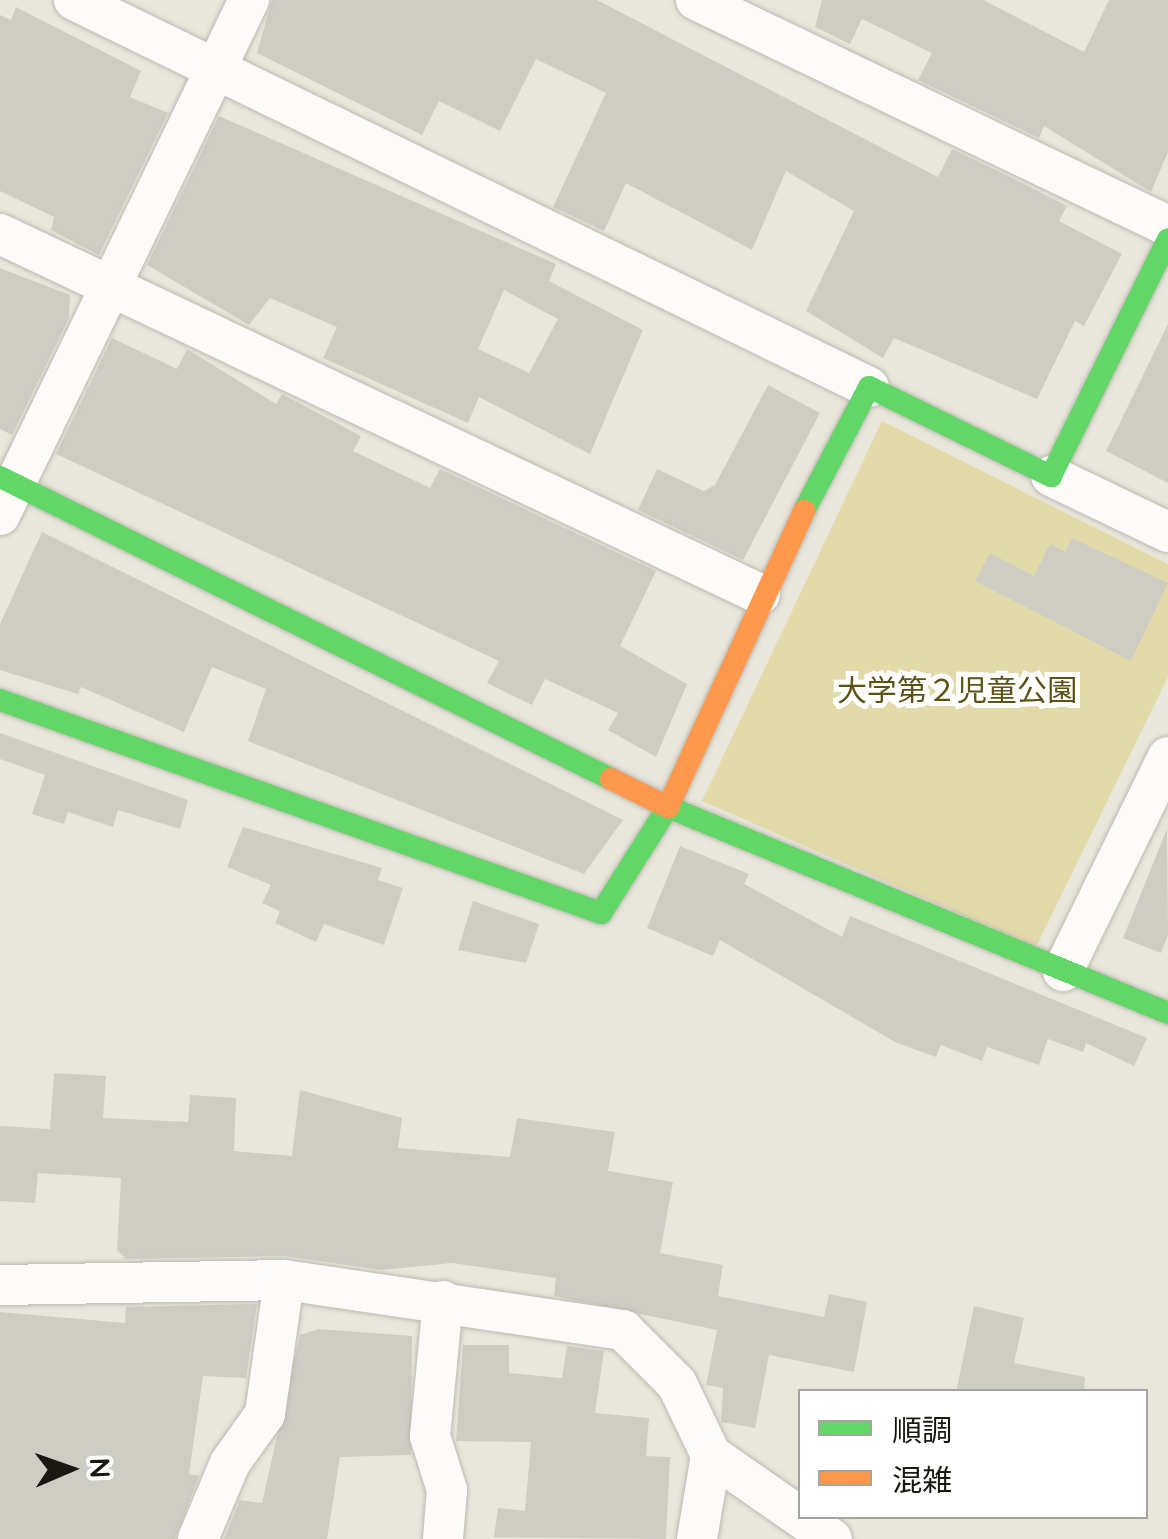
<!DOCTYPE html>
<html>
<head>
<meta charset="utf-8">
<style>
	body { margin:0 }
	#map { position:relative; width:1168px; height:1539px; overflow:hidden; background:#e9e7db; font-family:Quicksand,"Noto Sans JP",sans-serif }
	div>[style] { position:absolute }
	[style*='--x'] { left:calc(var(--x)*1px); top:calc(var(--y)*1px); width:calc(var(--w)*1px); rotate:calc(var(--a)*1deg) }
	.green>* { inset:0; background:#e3daaa }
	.building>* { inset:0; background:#cecdc4 }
	.roads { filter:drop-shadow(0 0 2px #bbbab1) drop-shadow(0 0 2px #bbbab1) }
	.street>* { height:40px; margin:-20px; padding:0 20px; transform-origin:20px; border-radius:20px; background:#fcfbfa }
	.fast>* { height:22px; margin:-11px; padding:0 11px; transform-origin:11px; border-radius:11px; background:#63d668 }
	.slow>* { height:22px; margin:-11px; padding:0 11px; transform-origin:11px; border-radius:11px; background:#ff974d }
	span { translate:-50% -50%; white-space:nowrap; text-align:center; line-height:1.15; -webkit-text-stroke:10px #fff; paint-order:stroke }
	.park-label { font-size:30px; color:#5d5215 }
	.legend { position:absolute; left:798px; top:1389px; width:350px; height:130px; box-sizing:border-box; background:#fff; border:2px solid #a3a3a0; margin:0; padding:12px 18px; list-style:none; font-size:30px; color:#1a1911 }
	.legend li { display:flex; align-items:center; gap:20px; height:50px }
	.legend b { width:50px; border:2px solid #a3a3a0 }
	.north { position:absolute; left:20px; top:1419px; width:100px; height:100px; -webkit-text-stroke:8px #fff; paint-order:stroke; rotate:88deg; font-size:28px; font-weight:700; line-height:40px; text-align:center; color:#1a1911 }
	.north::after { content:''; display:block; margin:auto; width:35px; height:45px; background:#1a1911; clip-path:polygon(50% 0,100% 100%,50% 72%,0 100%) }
</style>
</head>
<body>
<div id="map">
	<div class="green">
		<i style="clip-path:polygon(882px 421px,1168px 564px,1168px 677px,1036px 947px,702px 801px)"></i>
	</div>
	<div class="building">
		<i style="clip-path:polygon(272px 0,597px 0,938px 177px,952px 149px,1022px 183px,1067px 206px,1059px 221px,1122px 254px,1084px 326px,1075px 321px,1037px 399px,894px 338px,883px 358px,806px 311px,854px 211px,786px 171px,752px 250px,626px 183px,604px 231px,553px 207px,606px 93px,536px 59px,500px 131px,439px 101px,422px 135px,257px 53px)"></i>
		<i style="clip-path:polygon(822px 0,983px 0,1084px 52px,1109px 0,1168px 0,1168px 152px,1151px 192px,1044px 126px,1039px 138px,918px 80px,932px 53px,862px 19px,850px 44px,815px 27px)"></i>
		<i style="clip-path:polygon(16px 7px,141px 71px,130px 97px,168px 113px,99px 255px,51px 230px,54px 217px,0 191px,0 15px,11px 20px)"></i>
		<i style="clip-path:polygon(evenodd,219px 116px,556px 264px,549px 281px,643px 330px,590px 454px,479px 397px,468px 423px,323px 358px,337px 327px,270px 298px,249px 325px,147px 265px,219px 116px,504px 290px,558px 319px,529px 373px,478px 349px,504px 290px)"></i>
		<i style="clip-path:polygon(0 268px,70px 295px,69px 318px,12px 435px,0 429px)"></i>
		<i style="clip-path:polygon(1168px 324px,1168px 483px,1106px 451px)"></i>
		<i style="clip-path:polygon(112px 338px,177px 369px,187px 349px,276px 404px,282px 394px,361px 436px,353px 451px,430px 488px,440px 469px,656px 571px,620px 646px,687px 684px,656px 757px,608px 730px,618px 713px,545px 679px,532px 705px,487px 683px,499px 661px,56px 454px)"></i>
		<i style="clip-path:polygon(768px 385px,820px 413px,743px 560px,638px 510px,657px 469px,704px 491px,715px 485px)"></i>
		<i style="clip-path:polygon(42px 532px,623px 820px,584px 874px,248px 741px,266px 689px,212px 667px,184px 732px,81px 687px,78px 694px,0 670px,0 624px)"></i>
		<i style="clip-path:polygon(1072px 538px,1168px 583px,1131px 661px,975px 581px,990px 553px,1034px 576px,1050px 544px,1065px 552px)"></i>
		<i style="clip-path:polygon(0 733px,188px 800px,180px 829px,118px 810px,113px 827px,68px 812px,64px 824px,32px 814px,45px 775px,0 759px)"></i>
		<i style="clip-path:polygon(243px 827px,382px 868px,378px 880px,403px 888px,384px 945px,324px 924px,316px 942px,275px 923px,280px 911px,262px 903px,271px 885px,227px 867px)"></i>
		<i style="clip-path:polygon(1167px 829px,1168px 935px,1161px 953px,1123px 938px)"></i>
		<i style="clip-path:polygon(680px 846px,749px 874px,744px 884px,842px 937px,850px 916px,1147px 1038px,1134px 1066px,1086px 1043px,1083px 1052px,1048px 1039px,1039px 1065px,987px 1047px,982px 1061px,941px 1045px,936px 1057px,895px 1042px,720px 940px,713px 956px,647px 928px)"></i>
		<i style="clip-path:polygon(473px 901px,539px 924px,526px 963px,458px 950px)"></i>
		<i style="clip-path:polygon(54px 1073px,106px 1076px,103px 1118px,188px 1122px,190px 1095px,236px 1098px,234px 1151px,292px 1156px,300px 1090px,402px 1118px,398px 1148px,510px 1157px,517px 1118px,615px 1132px,608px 1171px,673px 1182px,660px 1253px,723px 1265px,718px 1296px,824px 1317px,829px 1294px,867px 1302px,854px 1372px,769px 1355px,755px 1428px,721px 1422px,723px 1388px,706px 1385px,717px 1330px,554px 1296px,556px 1278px,452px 1263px,381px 1270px,284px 1256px,126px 1259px,117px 1250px,121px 1178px,38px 1173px,35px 1203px,0 1201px,0 1126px,50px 1129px)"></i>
		<i style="clip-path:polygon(257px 1304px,246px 1378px,203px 1376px,189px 1474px,199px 1476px,175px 1539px,0 1539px,0 1312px,125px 1323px,126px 1307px)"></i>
		<i style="clip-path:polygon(974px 1306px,1024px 1318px,1014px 1363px,1085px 1377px,1084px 1392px,956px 1392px)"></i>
		<i style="clip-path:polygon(319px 1329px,412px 1336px,411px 1455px,340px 1457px,327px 1539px,224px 1539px,240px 1500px,262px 1503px,300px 1335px)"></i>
		<i style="clip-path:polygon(463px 1345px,509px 1345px,509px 1373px,562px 1378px,567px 1346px,604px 1351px,595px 1413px,649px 1418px,646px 1456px,670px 1457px,666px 1539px,494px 1537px,498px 1508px,525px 1511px,531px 1442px,456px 1441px)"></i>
	</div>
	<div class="roads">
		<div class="street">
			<i style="--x:74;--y:0;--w:884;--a:25.96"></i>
			<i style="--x:696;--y:0;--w:523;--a:25.59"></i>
			<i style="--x:0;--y:234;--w:841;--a:25.35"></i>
			<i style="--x:1051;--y:476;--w:130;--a:25.6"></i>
			<i style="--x:0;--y:515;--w:572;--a:-64.2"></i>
			<i style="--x:1063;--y:971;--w:238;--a:-63.9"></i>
			<i style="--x:0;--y:1285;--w:284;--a:-1"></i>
			<i style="--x:284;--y:1280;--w:343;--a:8.4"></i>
			<i style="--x:623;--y:1330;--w:76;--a:45"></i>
			<i style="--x:677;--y:1384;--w:79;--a:64.4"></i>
			<i style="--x:711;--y:1455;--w:147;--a:34.8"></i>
			<i style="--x:443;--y:1301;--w:136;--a:95.5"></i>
			<i style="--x:430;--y:1436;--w:57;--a:72.5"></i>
			<i style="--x:447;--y:1490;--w:49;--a:94.7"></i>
			<i style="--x:198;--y:1539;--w:82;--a:-67.2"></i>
			<i style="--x:230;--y:1463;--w:60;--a:-54.5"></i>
			<i style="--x:265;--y:1414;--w:135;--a:-81.9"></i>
			<i style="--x:697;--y:1539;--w:85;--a:-80.5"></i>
		</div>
		<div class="fast">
			<i style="--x:0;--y:477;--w:682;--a:26.3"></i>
			<i style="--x:804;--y:511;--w:140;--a:-62.3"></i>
			<i style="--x:869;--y:387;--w:203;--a:26.1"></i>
			<i style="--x:1051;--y:476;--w:264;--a:-63.7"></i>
			<i style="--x:0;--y:700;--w:638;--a:19.51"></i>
			<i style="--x:601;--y:913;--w:125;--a:-57.7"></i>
			<i style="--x:668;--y:807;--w:541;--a:22.39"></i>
		</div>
		<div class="slow">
			<i style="--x:611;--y:779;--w:64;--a:26.2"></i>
			<i style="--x:668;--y:807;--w:326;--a:-65.3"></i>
		</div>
	</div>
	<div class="park-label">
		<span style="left:957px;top:690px">大学第２児童公園</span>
	</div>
	<ul class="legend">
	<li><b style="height:12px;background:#63d668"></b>順調</li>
	<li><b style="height:12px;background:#ff974d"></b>混雑</li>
	</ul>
	<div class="north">N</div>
</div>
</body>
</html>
